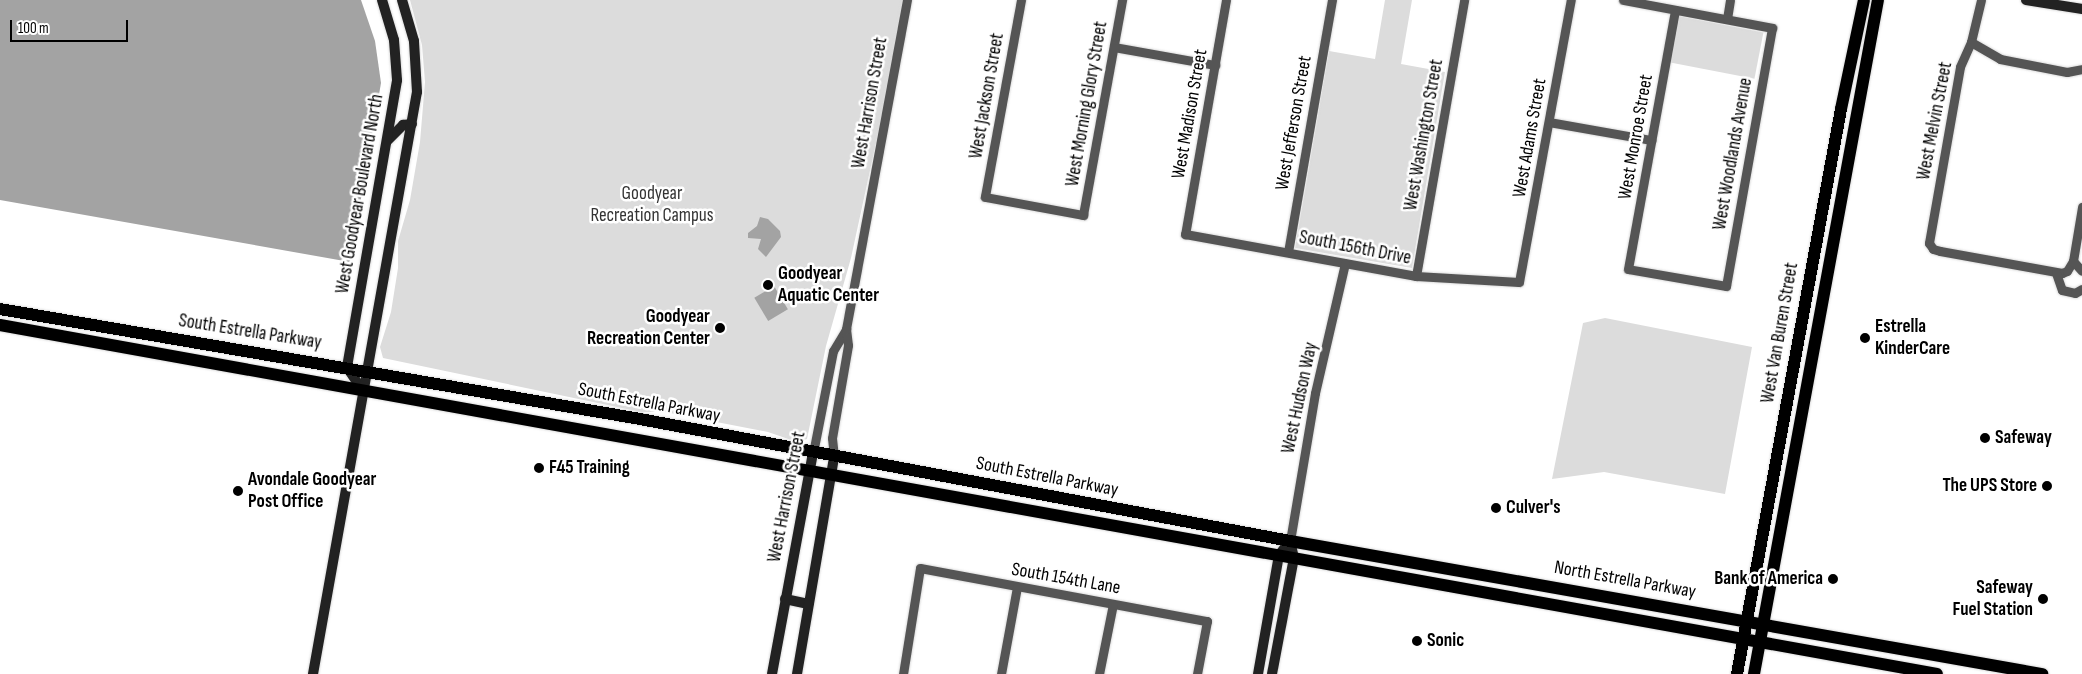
<!DOCTYPE html>
<html>
<head>
<meta charset="utf-8">
<style>
	body { margin:0 }
	#map { position:relative; width:2082px; height:674px; overflow:hidden; background:#fff; font-family:"Sofia Sans Condensed",sans-serif }
	div>[style] { position:absolute }
	[style*='--x'] { left:calc(var(--x)*1px); top:calc(var(--y)*1px); width:calc(var(--w)*1px); rotate:calc(var(--a)*1deg) }
	.green>* { inset:0; background:#dcdcdc; transform-origin:0 0 }
	.water>* { inset:0; background:#a3a3a3; transform-origin:0 0 }
	.roads { filter:drop-shadow(0 0 1px #dbdbdb) drop-shadow(0 0 1px #dbdbdb) }
	.street>* { height:9px; margin:-4.5px; padding:0 4.5px; transform-origin:4.5px; border-radius:4.5px; background:#555 }
	.secondary>* { height:10px; margin:-5px; padding:0 5px; transform-origin:5px; border-radius:5px; background:#222 }
	.primary>* { height:12px; margin:-6px; padding:0 6px; transform-origin:6px; border-radius:6px; background:#000 }
	.dots>* { width:14px; height:14px; translate:-50% -50%; box-sizing:border-box; border:2px solid #fff; border-radius:50% }
	span { translate:-50% -50%; white-space:nowrap; text-align:center; line-height:1.15; -webkit-text-stroke:5px #fff; paint-order:stroke }
	.street-label { font-size:19px; color:#000 }
	.park-label { font-size:19px; color:#333 }
	.poi-label { font-size:19px; color:#000; font-weight:700 }
	.left { translate:0 -50%; text-align:left }
	.right { translate:-100% -50%; text-align:right }
	.scale { position:absolute; left:10px; top:20px; width:118px; height:22px; box-sizing:border-box; border:2px solid #000; border-top:0; padding-left:6px; font-size:15px; line-height:18px; white-space:nowrap; color:#000; -webkit-text-stroke:4px #fff; paint-order:stroke }
</style>
</head>
<body>
<div id="map">
	<div class="green">
		<i style="clip-path:polygon(410px 0,907px 0,851px 258px,826px 346px,807px 439px,797px 442px,768px 432px,665px 412px,641px 412px,383px 358px,380px 347px,391px 312px,398px 268px,398px 241px,410px 200px,420px 142px,425px 82px,422px 45px)"></i>
		<i style="clip-path:polygon(1385px 0,1412px 0,1401px 64px,1445px 72px,1412px 268px,1295px 248px,1329px 51px,1375px 59px)"></i>
		<i style="left:1678px;top:16px;width:87px;height:47px;rotate:11deg"></i>
		<i style="clip-path:polygon(1605px 318px,1752px 347px,1725px 494px,1604px 472px,1552px 479px,1583px 323px)"></i>
	</div>
	<div class="water">
		<i style="clip-path:polygon(0 0,361px 0,375px 41px,381px 83px,350px 262px,0 200px)"></i>
		<i style="clip-path:polygon(760px 217px,768px 219px,780px 231px,781px 237px,766px 257px,758px 249px,761px 239px,748px 238px,748px 233px,757px 226px)"></i>
		<i style="left:774px;top:286px;width:27px;height:23px;rotate:59deg"></i>
	</div>
	<div class="roads">
		<div class="street">
			<i style="--x:1021;--y:0;--w:200;--a:100.4"></i>
			<i style="--x:985;--y:197;--w:100;--a:10.4"></i>
			<i style="--x:1083;--y:215;--w:219;--a:-79.7"></i>
			<i style="--x:1226;--y:0;--w:238;--a:99.9"></i>
			<i style="--x:1185;--y:234;--w:235;--a:10.3"></i>
			<i style="--x:1416;--y:276;--w:103;--a:3.3"></i>
			<i style="--x:1519;--y:282;--w:287;--a:-79.6"></i>
			<i style="--x:1623;--y:0;--w:152;--a:10.6"></i>
			<i style="--x:1772;--y:28;--w:262;--a:100.1"></i>
			<i style="--x:1726;--y:286;--w:99;--a:-170.2"></i>
			<i style="--x:1628;--y:269;--w:263;--a:-79.7"></i>
			<i style="--x:1981;--y:0;--w:43;--a:103.4"></i>
			<i style="--x:1971;--y:42;--w:27;--a:114"></i>
			<i style="--x:1960;--y:67;--w:179;--a:100"></i>
			<i style="--x:1929;--y:243;--w:7;--a:56"></i>
			<i style="--x:1933;--y:249;--w:7;--a:16"></i>
			<i style="--x:1940;--y:251;--w:124;--a:10.2"></i>
			<i style="--x:2062;--y:273;--w:5;--a:-22"></i>
			<i style="--x:2067;--y:271;--w:12;--a:-59"></i>
			<i style="--x:2073;--y:261;--w:55;--a:-80.5"></i>
			<i style="--x:1727;--y:19;--w:19;--a:-81"></i>
			<i style="--x:1971;--y:42;--w:34;--a:30"></i>
			<i style="--x:2000;--y:59;--w:68;--a:11"></i>
			<i style="--x:2067;--y:72;--w:15;--a:-11"></i>
			<i style="--x:1114;--y:47;--w:103;--a:10.1"></i>
			<i style="--x:1549;--y:122;--w:104;--a:10"></i>
			<i style="--x:1288;--y:252;--w:256;--a:-80.1"></i>
			<i style="--x:2073;--y:261;--w:13;--a:48"></i>
			<i style="--x:2056;--y:273;--w:18;--a:71"></i>
			<i style="--x:2062;--y:290;--w:13;--a:13"></i>
			<i style="--x:2075;--y:293;--w:8;--a:-30"></i>
			<i style="--x:1416;--y:276;--w:280;--a:-80.1"></i>
			<i style="--x:813;--y:453;--w:104;--a:-78.9"></i>
			<i style="--x:833;--y:351;--w:26;--a:-59"></i>
			<i style="--x:834;--y:457;--w:19;--a:-96"></i>
			<i style="--x:832;--y:438;--w:94;--a:-80.2"></i>
			<i style="--x:848;--y:345;--w:16;--a:-97"></i>
			<i style="--x:846;--y:329;--w:335;--a:-79.5"></i>
			<i style="--x:1290;--y:541;--w:150;--a:-80.4"></i>
			<i style="--x:1315;--y:393;--w:133;--a:-77"></i>
			<i style="--x:903;--y:674;--w:107;--a:-80.9"></i>
			<i style="--x:920;--y:568;--w:292;--a:10.5"></i>
			<i style="--x:1207;--y:621;--w:54;--a:100.7"></i>
			<i style="--x:1001;--y:674;--w:88;--a:-79.6"></i>
			<i style="--x:1099;--y:674;--w:71;--a:-78.7"></i>
		</div>
		<div class="secondary">
			<i style="--x:2026;--y:0;--w:57;--a:9.1"></i>
			<i style="--x:387;--y:141;--w:23;--a:-45"></i>
			<i style="--x:403;--y:125;--w:9;--a:-6"></i>
			<i style="--x:363;--y:391;--w:29;--a:-124"></i>
			<i style="--x:347;--y:367;--w:291;--a:-80.1"></i>
			<i style="--x:397;--y:80;--w:40;--a:-94.3"></i>
			<i style="--x:394;--y:40;--w:42;--a:-106.7"></i>
			<i style="--x:785;--y:599;--w:24;--a:12"></i>
			<i style="--x:313;--y:674;--w:591;--a:-79.87"></i>
			<i style="--x:417;--y:92;--w:51;--a:-93.4"></i>
			<i style="--x:414;--y:41;--w:43;--a:-106.3"></i>
			<i style="--x:772;--y:674;--w:225;--a:-79.5"></i>
			<i style="--x:797;--y:674;--w:220;--a:-80.3"></i>
			<i style="--x:1258;--y:674;--w:121;--a:-80"></i>
			<i style="--x:1279;--y:555;--w:18;--a:-52"></i>
			<i style="--x:1272;--y:674;--w:118;--a:-79.3"></i>
			<i style="--x:1294;--y:558;--w:17;--a:-103"></i>
		</div>
		<div class="primary">
			<i style="--x:0;--y:309;--w:649;--a:9.75"></i>
			<i style="--x:640;--y:419;--w:661;--a:10.63"></i>
			<i style="--x:1290;--y:541;--w:764;--a:10.03"></i>
			<i style="--x:0;--y:325;--w:1968;--a:10.21"></i>
			<i style="--x:1737;--y:674;--w:574;--a:-79.57"></i>
			<i style="--x:1841;--y:109;--w:111;--a:-78.1"></i>
			<i style="--x:1754;--y:674;--w:685;--a:-79.58"></i>
		</div>
	</div>
	<div class="dots">
		<i style="left:768px;top:285px;background:#000"></i>
		<i style="left:720px;top:328px;background:#000"></i>
		<i style="left:1865px;top:338px;background:#000"></i>
		<i style="left:1985px;top:438px;background:#000"></i>
		<i style="left:539px;top:468px;background:#000"></i>
		<i style="left:2047px;top:486px;background:#000"></i>
		<i style="left:238px;top:491px;background:#000"></i>
		<i style="left:1496px;top:508px;background:#000"></i>
		<i style="left:1833px;top:579px;background:#000"></i>
		<i style="left:2043px;top:599px;background:#000"></i>
		<i style="left:1417px;top:641px;background:#000"></i>
	</div>
	<div class="street-label">
		<span style="left:987px;top:96px;rotate:-80deg">West Jackson Street</span>
		<span style="left:870px;top:103px;rotate:-80deg">West Harrison Street</span>
		<span style="left:1087px;top:104px;rotate:-80deg">West Morning Glory Street</span>
		<span style="left:1190px;top:114px;rotate:-80deg">West Madison Street</span>
		<span style="left:1935px;top:121px;rotate:-79deg">West Melvin Street</span>
		<span style="left:1294px;top:123px;rotate:-80deg">West Jefferson Street</span>
		<span style="left:1424px;top:135px;rotate:-80deg">West Washington Street</span>
		<span style="left:1636px;top:137px;rotate:-80deg">West Monroe Street</span>
		<span style="left:1530px;top:138px;rotate:-80deg">West Adams Street</span>
		<span style="left:1733px;top:154px;rotate:-80deg">West Woodlands Avenue</span>
		<span style="left:360px;top:194px;rotate:-80deg">West Goodyear Boulevard North</span>
		<span style="left:1355px;top:248px;rotate:11deg">South 156th Drive</span>
		<span style="left:250px;top:332px;rotate:9deg">South Estrella Parkway</span>
		<span style="left:1780px;top:333px;rotate:-80deg">West Van Buren Street</span>
		<span style="left:1300px;top:398px;rotate:-78deg">West Hudson Way</span>
		<span style="left:649px;top:403px;rotate:11deg">South Estrella Parkway</span>
		<span style="left:1047px;top:477px;rotate:11deg">South Estrella Parkway</span>
		<span style="left:787px;top:497px;rotate:-79deg">West Harrison Street</span>
		<span style="left:1066px;top:579px;rotate:10deg">South 154th Lane</span>
		<span style="left:1625px;top:580px;rotate:10deg">North Estrella Parkway</span>
	</div>
	<div class="park-label">
		<span style="left:652px;top:205px">Goodyear<br>Recreation Campus</span>
	</div>
	<div class="poi-label">
		<span class="left" style="left:778px;top:285px">Goodyear<br>Aquatic Center</span>
		<span class="right" style="left:710px;top:328px">Goodyear<br>Recreation Center</span>
		<span class="left" style="left:1875px;top:338px">Estrella<br>KinderCare</span>
		<span class="left" style="left:1995px;top:438px">Safeway</span>
		<span class="left" style="left:549px;top:468px">F45 Training</span>
		<span class="left" style="left:248px;top:491px">Avondale Goodyear<br>Post Office</span>
		<span class="right" style="left:2037px;top:486px">The UPS Store</span>
		<span class="left" style="left:1506px;top:508px">Culver's</span>
		<span class="right" style="left:1823px;top:579px">Bank of America</span>
		<span class="right" style="left:2033px;top:599px">Safeway<br>Fuel Station</span>
		<span class="left" style="left:1427px;top:641px">Sonic</span>
	</div>
	<div class="scale">100 m</div>
</div>
</body>
</html>
